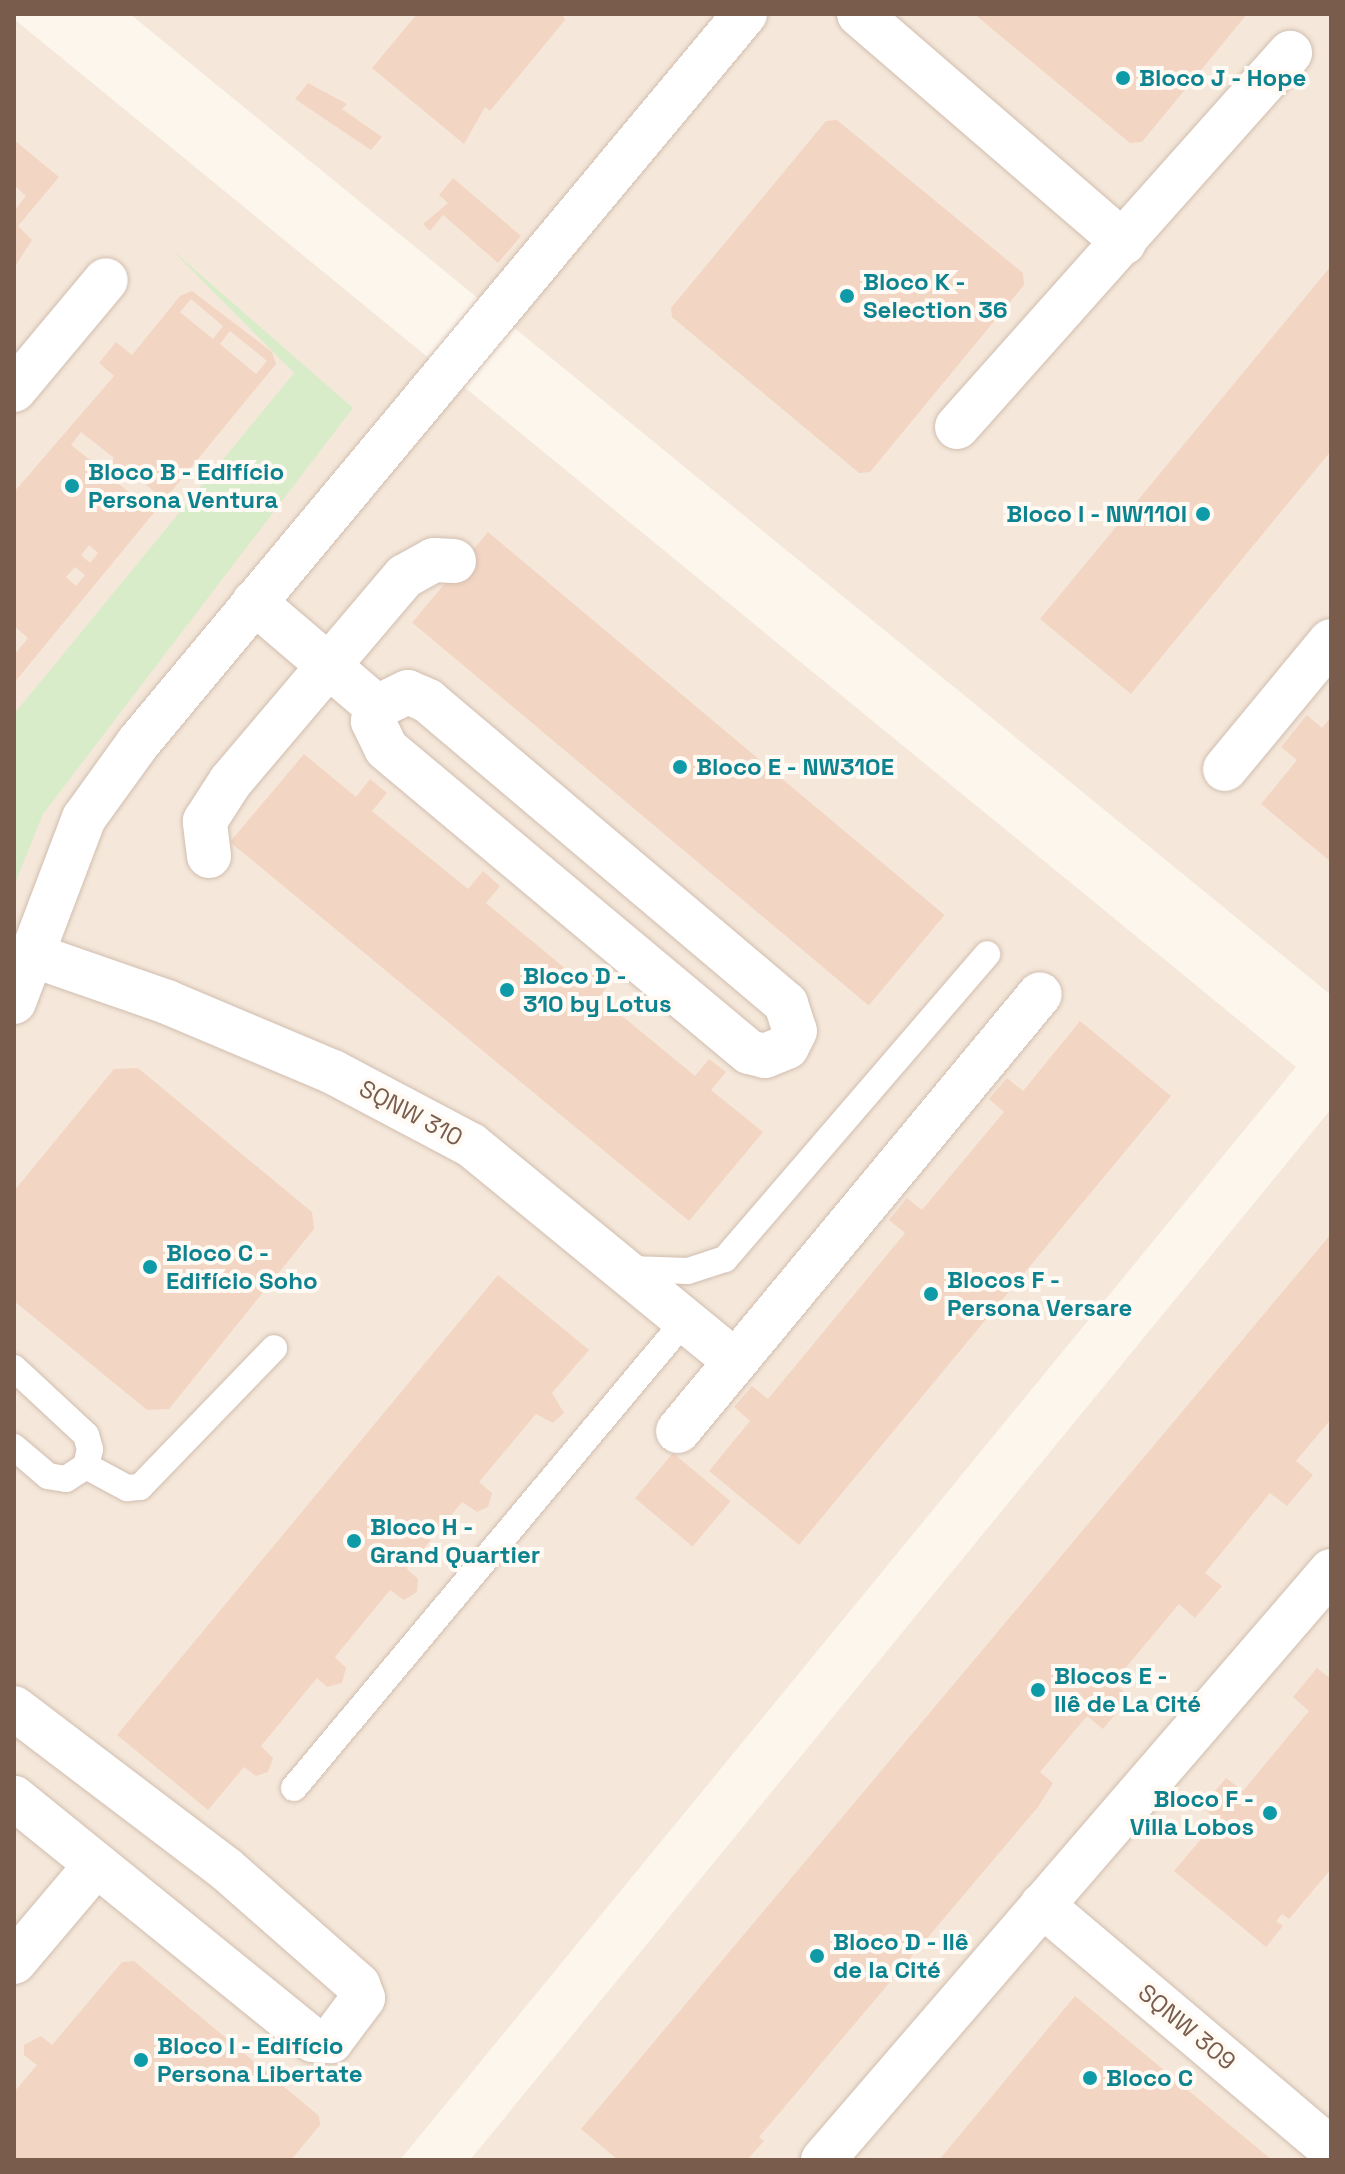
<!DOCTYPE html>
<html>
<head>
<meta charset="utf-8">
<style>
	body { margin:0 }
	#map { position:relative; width:1345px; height:2174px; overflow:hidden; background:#fdf6ec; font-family:"Space Grotesk",sans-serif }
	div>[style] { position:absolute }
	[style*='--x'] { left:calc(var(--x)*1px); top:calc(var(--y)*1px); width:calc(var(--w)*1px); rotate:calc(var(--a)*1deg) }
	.residential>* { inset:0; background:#f5e8da }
	.green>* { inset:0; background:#d8ecc9 }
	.building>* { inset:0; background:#f3d5c3; transform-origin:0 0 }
	.roads { filter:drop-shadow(0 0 2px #d1beb0) drop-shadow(0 0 2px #d1beb0) }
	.service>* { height:26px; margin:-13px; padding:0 13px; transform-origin:13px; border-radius:13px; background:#fff }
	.minor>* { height:44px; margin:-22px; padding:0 22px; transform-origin:22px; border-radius:22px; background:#fff }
	.dots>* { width:22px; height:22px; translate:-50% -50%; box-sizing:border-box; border:4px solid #fffaf3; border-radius:50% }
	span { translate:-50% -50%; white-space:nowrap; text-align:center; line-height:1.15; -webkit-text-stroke:8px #fffaf3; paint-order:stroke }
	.culture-label { font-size:24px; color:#0d838f; font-weight:700 }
	.left { translate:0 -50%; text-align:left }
	.right { translate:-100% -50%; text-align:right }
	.street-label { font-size:24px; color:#7a5c4d }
	.frame { position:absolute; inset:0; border:16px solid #7a5c4d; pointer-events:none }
</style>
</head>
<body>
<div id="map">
	<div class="residential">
		<i style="clip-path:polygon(130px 14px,1331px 14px,1331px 995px)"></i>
		<i style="clip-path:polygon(14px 19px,1296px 1067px,400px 2160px,14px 2160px)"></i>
		<i style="clip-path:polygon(1331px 1109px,1331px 2160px,470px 2160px,1309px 1136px)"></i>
	</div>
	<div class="green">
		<i style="clip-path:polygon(170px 248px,353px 408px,43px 814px,14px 886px,14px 714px,294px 373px)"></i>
	</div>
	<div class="building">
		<i style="clip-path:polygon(417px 14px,562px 14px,565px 20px,490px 111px,485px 107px,464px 144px,372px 68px)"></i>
		<i style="clip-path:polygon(974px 14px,1247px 14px,1142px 142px,1130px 143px)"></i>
		<i style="clip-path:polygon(308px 83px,347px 104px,342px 109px,382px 137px,371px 150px,295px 99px)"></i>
		<i style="clip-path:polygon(837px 120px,1023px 273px,1024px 285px,870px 472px,859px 473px,672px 317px,671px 308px,826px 121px)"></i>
		<i style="clip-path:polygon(14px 140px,59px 177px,18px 226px,32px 240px,16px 265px,14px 211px,26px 196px,14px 185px)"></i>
		<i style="clip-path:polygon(453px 178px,521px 236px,498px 263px,443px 215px,430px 231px,423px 224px,448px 203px,439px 195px)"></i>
		<i style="clip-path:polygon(1331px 266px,1331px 451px,1131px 694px,1040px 619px)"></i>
		<i style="clip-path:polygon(evenodd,192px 291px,272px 352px,276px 364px,14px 683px,14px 655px,28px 638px,14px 626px,14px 492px,114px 376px,99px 363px,116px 342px,132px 355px,180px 296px,192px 291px,191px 299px,223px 326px,213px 339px,180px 312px,191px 299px,192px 291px,230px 331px,267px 361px,256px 374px,220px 344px,230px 331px,192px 291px,81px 432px,114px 458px,103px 470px,71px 445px,81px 432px,192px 291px,125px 467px,157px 494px,147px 507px,114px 480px,125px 467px,192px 291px,89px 545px,98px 553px,90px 563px,81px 555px,89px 545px,192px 291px,75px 567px,85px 575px,76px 586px,66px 577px,75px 567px)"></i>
		<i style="left:488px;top:532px;width:596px;height:118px;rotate:40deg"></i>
		<i style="clip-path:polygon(1307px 715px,1322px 728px,1331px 717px,1331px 862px,1261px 804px,1297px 760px,1281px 747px)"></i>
		<i style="clip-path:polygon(304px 754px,356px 797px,370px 779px,387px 793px,372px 811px,468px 889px,483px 871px,500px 886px,486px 903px,583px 983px,596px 966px,613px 980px,599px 997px,695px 1076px,709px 1059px,726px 1072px,711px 1090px,763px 1132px,689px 1221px,230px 842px)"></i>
		<i style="clip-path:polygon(1080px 1021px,1171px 1096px,799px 1545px,709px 1471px,750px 1421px,734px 1407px,752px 1386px,768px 1399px,905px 1233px,889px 1220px,907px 1198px,922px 1210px,1004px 1112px,989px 1099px,1007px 1078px,1023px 1091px)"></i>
		<i style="clip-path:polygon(138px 1068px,312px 1212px,314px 1229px,169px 1409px,147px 1410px,14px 1301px,14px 1191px,114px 1069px)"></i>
		<i style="clip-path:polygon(1331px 1234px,1331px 1419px,1296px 1461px,1313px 1475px,1287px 1506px,1270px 1493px,1205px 1573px,1222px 1586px,1195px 1618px,1179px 1604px,1113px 1683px,1130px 1697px,1103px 1729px,1087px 1716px,1040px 1772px,1053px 1783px,1038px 1807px,759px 2137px,764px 2141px,747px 2160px,618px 2160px,581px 2129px)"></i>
		<i style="clip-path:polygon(498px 1275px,589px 1350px,552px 1393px,564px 1413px,553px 1423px,536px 1414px,479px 1482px,492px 1493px,488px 1507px,477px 1512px,462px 1502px,407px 1569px,418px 1579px,417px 1592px,404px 1600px,390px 1590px,335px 1657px,346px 1668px,342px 1683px,327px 1687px,317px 1678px,261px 1746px,273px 1758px,268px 1772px,256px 1776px,244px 1767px,208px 1810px,117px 1735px)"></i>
		<i style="left:673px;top:1453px;width:75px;height:59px;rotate:40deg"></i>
		<i style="clip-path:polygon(1317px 1668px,1331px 1679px,1331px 1869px,1289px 1919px,1282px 1914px,1276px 1921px,1283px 1926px,1266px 1947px,1174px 1871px,1217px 1820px,1202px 1807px,1226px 1778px,1243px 1791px,1309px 1711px,1293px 1697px)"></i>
		<i style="clip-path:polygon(134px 1961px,319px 2116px,320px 2125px,291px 2160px,14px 2160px,14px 2092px,37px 2065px,24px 2055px,24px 2045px,41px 2036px,52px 2045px,122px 1962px)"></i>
		<i style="clip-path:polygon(1075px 1996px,1272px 2160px,939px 2160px)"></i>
	</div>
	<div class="roads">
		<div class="service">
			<i style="--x:630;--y:1269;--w:58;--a:2"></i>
			<i style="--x:688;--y:1271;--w:39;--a:-18"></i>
			<i style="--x:725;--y:1259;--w:402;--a:-49.3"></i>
			<i style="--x:14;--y:1368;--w:98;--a:42.9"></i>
			<i style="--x:86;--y:1435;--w:15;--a:74"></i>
			<i style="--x:90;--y:1449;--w:17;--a:103"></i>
			<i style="--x:86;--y:1466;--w:24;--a:147"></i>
			<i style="--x:66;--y:1479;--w:18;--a:-171"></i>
			<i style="--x:48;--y:1476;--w:45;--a:-139.5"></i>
			<i style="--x:86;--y:1466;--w:47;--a:28.2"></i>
			<i style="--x:127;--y:1488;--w:13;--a:-4"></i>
			<i style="--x:140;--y:1487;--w:193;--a:-46"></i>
			<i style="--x:294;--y:1788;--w:613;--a:-50.1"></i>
		</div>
		<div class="minor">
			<i style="--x:859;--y:14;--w:350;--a:40.8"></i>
			<i style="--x:14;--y:390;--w:143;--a:-50.1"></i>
			<i style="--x:957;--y:427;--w:501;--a:-48.32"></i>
			<i style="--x:254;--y:602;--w:162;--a:40.5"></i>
			<i style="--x:408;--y:692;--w:22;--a:24"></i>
			<i style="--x:428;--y:701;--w:469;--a:40.2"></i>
			<i style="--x:786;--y:1004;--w:28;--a:72"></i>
			<i style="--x:795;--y:1031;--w:18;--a:117"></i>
			<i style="--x:787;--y:1047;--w:24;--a:158"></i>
			<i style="--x:765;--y:1056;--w:16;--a:-166"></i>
			<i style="--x:749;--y:1052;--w:473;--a:-140.1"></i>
			<i style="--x:386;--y:748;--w:30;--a:-116"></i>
			<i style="--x:373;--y:721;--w:15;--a:-74"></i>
			<i style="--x:377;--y:707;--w:34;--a:-26"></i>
			<i style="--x:1225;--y:769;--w:166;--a:-50.4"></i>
			<i style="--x:209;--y:856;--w:35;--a:-97"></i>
			<i style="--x:205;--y:821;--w:46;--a:-57.3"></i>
			<i style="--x:230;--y:782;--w:270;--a:-49.7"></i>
			<i style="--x:405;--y:576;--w:33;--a:-29"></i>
			<i style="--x:434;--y:560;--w:20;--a:3"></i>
			<i style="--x:35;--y:956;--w:140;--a:19.2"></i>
			<i style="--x:167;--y:1002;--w:180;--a:22.9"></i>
			<i style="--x:333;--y:1072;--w:156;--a:27.9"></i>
			<i style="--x:471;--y:1145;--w:341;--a:39.3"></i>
			<i style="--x:14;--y:1002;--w:197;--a:-69.2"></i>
			<i style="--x:84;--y:818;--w:92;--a:-54.2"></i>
			<i style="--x:138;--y:743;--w:949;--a:-50.22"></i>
			<i style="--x:678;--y:1431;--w:567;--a:-50.36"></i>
			<i style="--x:14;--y:1708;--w:265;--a:37.2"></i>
			<i style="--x:225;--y:1868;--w:177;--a:41.3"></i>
			<i style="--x:358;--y:1985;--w:14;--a:69"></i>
			<i style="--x:363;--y:1998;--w:54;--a:126.7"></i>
			<i style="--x:331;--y:2041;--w:18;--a:-177"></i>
			<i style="--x:313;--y:2040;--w:385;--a:-141"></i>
			<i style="--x:1042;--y:1905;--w:378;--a:40.2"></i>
			<i style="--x:14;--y:1962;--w:126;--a:-49.8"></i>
			<i style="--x:823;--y:2160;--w:778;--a:-49.22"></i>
		</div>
	</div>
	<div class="dots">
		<i style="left:1123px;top:78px;background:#0f9aa8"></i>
		<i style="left:847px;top:296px;background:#0f9aa8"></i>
		<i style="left:72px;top:486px;background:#0f9aa8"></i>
		<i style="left:1203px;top:514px;background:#0f9aa8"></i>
		<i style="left:680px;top:767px;background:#0f9aa8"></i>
		<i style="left:507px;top:990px;background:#0f9aa8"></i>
		<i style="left:150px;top:1267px;background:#0f9aa8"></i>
		<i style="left:931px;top:1294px;background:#0f9aa8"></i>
		<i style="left:354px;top:1541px;background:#0f9aa8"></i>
		<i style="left:1038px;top:1690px;background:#0f9aa8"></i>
		<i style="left:1270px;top:1813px;background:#0f9aa8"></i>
		<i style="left:817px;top:1956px;background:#0f9aa8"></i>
		<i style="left:141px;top:2060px;background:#0f9aa8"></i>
		<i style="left:1090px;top:2078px;background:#0f9aa8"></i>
	</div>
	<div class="culture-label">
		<span class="left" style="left:1139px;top:78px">Bloco J - Hope</span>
		<span class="left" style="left:863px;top:296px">Bloco K -<br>Selection 36</span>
		<span class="left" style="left:88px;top:486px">Bloco B - Edifício<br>Persona Ventura</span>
		<span class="right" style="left:1187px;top:514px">Bloco I - NW110I</span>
		<span class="left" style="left:696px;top:767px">Bloco E - NW310E</span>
		<span class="left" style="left:523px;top:990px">Bloco D -<br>310 by Lotus</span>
		<span class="left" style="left:166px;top:1267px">Bloco C -<br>Edifício Soho</span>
		<span class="left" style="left:947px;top:1294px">Blocos F -<br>Persona Versare</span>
		<span class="left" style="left:370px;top:1541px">Bloco H -<br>Grand Quartier</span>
		<span class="left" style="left:1054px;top:1690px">Blocos E -<br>Ilê de La Cité</span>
		<span class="right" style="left:1254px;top:1813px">Bloco F -<br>Villa Lobos</span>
		<span class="left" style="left:833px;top:1956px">Bloco D - Ilê<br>de la Cité</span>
		<span class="left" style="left:157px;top:2060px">Bloco I - Edifício<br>Persona Libertate</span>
		<span class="left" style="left:1106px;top:2078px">Bloco C</span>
	</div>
	<div class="street-label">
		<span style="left:411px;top:1113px;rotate:28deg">SQNW 310</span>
		<span style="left:1187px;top:2027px;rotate:40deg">SQNW 309</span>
	</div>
	<div class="frame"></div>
</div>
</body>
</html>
